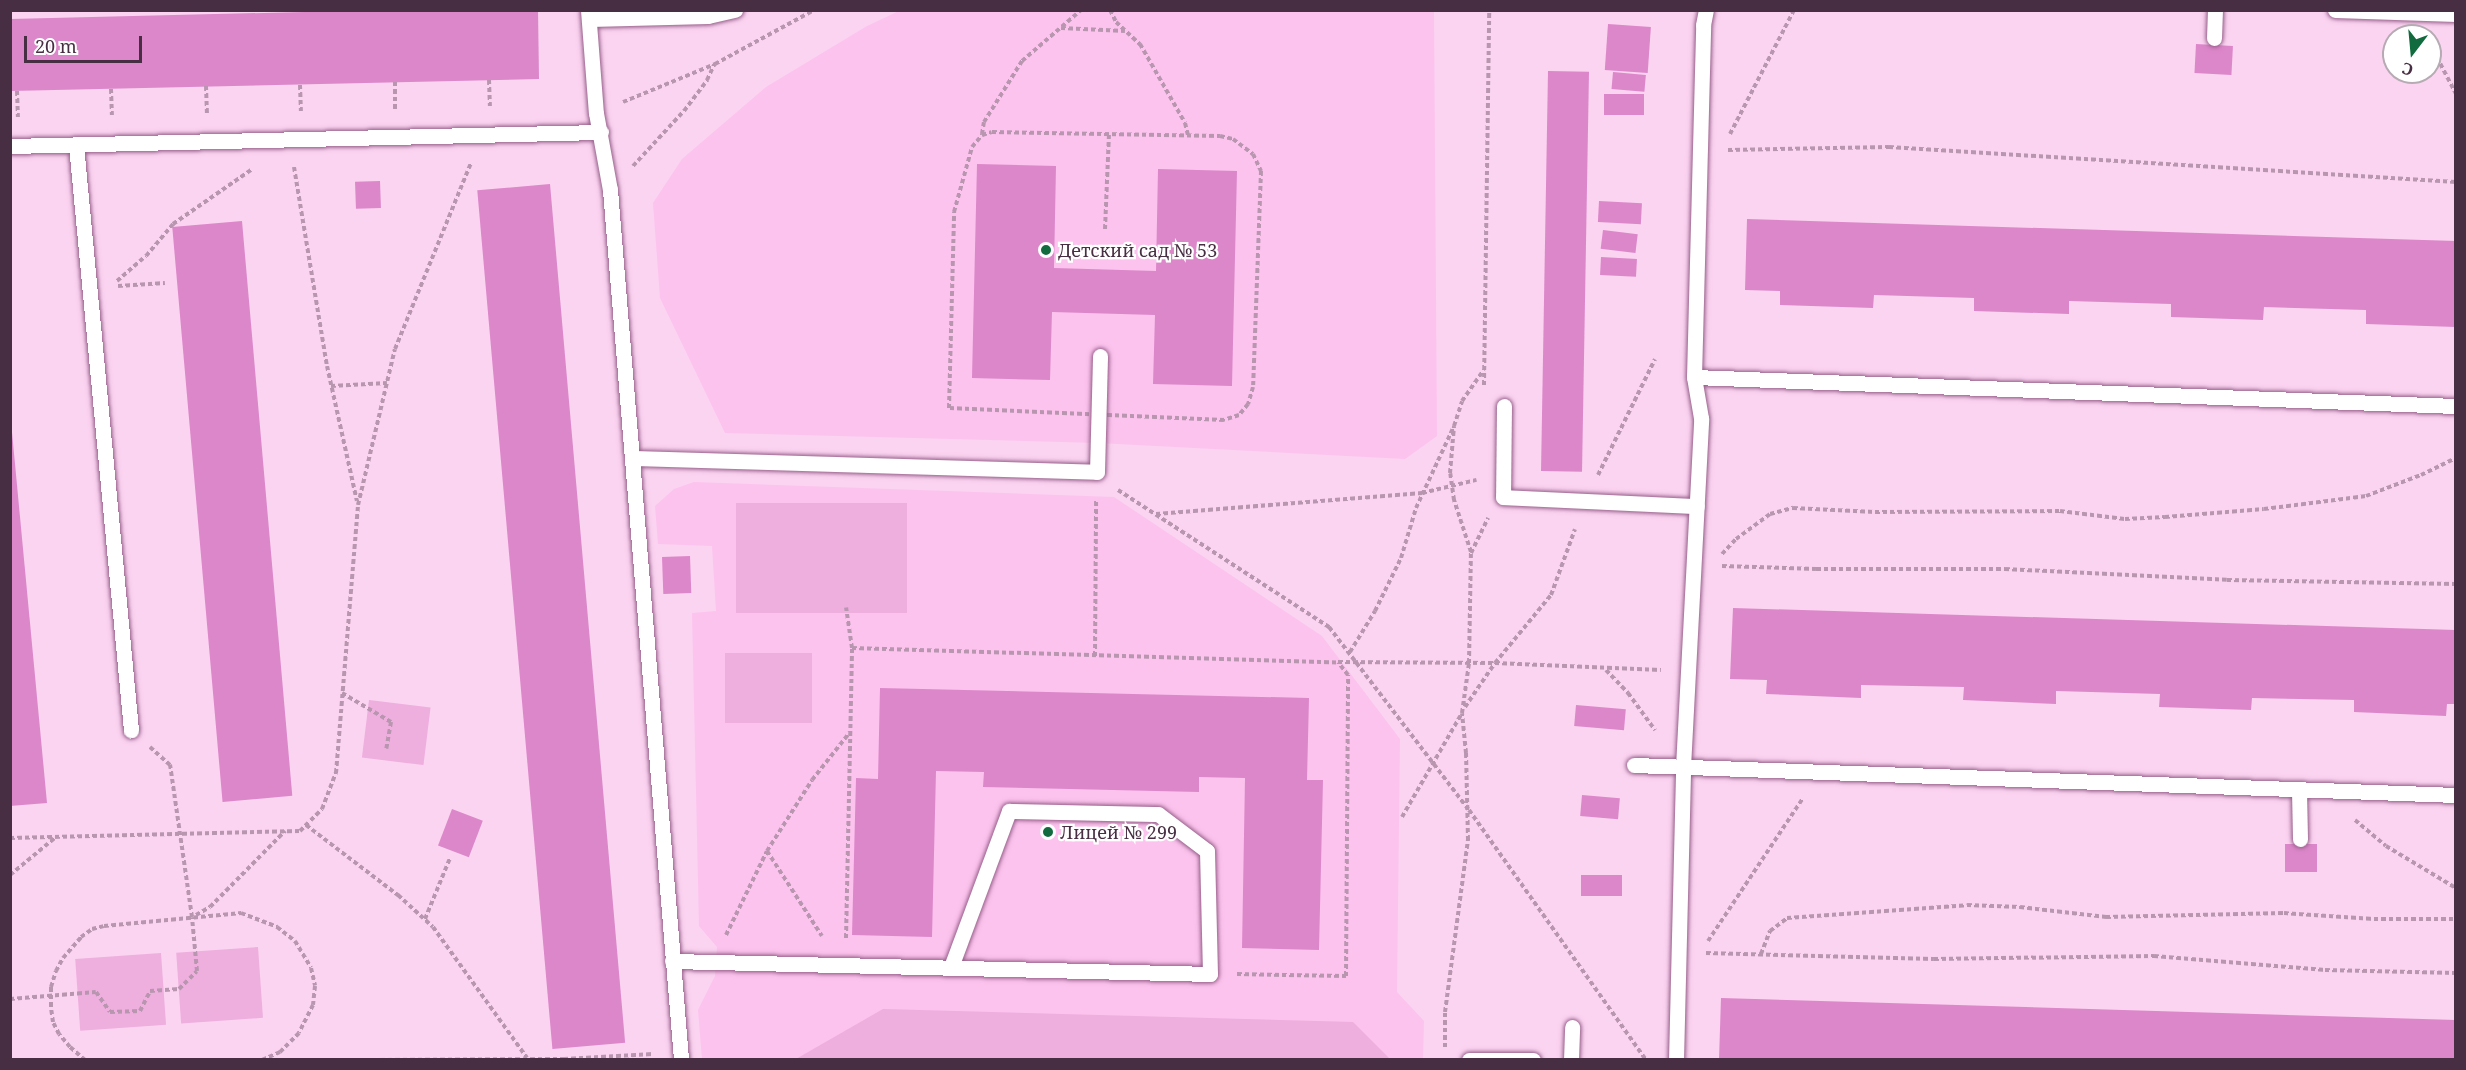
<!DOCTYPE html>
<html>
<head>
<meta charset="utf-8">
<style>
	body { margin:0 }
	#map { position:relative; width:2466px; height:1070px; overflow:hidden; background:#fbd4f1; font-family:"Noto Serif",serif }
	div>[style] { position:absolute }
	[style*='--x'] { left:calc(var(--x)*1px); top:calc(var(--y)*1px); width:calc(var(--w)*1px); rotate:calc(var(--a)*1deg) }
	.built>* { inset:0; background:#fcc3ee }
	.green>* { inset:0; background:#eeaede; transform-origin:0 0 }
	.building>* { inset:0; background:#dc87c9; transform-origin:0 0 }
	.path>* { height:4px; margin-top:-2px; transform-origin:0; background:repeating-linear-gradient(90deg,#b896b0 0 4.5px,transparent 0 7.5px) }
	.roads { filter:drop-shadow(0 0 2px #965d89) drop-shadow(0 0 2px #965d89) }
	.service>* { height:15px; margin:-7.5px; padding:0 7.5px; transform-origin:7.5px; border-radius:7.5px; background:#fff }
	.dots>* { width:16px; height:16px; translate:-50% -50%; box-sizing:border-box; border:3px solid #fff; border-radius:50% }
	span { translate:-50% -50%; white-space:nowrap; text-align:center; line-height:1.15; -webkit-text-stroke:4.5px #fff; paint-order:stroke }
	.poi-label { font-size:18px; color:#482e42 }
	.left { translate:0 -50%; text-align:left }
	.frame { position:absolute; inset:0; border:12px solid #482e42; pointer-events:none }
	.north { position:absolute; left:2382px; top:24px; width:60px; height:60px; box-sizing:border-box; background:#fff; border:2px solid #b6abb3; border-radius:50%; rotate:196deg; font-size:16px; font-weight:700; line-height:24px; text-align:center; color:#482e42 }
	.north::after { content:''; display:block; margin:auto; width:21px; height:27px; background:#116b3e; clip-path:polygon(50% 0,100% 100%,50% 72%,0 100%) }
	.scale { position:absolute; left:24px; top:36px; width:118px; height:27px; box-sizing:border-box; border:3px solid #482e42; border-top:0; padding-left:8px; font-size:18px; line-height:21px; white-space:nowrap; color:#482e42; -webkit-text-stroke:4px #fff; paint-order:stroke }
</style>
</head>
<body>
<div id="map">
	<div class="built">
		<i style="clip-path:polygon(899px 11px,1434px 11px,1437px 436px,1405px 459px,1098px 443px,725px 433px,660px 298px,653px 203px,682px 159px,766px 87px,867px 26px)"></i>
		<i style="clip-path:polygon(694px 482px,1114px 497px,1322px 636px,1400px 739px,1397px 992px,1424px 1021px,1423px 1059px,702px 1059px,698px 1010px,715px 976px,717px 947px,699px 926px,692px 613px,716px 611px,712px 546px,658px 544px,655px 506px,674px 489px)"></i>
	</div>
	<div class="green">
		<i style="left:736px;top:503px;width:171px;height:110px"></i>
		<i style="left:812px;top:653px;width:70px;height:87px;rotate:90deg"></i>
		<i style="left:369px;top:700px;width:62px;height:58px;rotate:7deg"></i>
		<i style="left:258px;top:947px;width:71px;height:82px;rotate:86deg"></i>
		<i style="left:161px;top:953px;width:72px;height:86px;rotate:86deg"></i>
		<i style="clip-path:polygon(883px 1009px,1353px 1022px,1390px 1059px,796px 1059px)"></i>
	</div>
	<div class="building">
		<i style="clip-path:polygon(385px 10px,538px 10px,539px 79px,10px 91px,10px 19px)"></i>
		<i style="left:1608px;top:24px;width:43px;height:46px;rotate:4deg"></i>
		<i style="left:2196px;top:44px;width:37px;height:29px;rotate:3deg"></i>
		<i style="left:1548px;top:71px;width:41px;height:400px;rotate:1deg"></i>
		<i style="left:1613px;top:72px;width:33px;height:17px;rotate:5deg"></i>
		<i style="left:1604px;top:94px;width:40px;height:21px"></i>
		<i style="clip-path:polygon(977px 164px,1056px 166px,1054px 268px,1156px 271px,1158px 169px,1237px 171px,1232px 386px,1153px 384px,1155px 315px,1052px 312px,1050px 380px,972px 378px)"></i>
		<i style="left:380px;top:181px;width:27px;height:25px;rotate:88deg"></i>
		<i style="left:550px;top:184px;width:862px;height:73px;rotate:85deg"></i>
		<i style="left:1599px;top:201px;width:43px;height:21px;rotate:3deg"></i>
		<i style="clip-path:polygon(1747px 219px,2456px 241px,2456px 327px,2366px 324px,2366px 310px,2264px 307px,2263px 320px,2171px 317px,2171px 304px,2069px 301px,2069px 314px,1974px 311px,1974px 298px,1874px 295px,1873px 308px,1780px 305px,1780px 291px,1745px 290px)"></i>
		<i style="left:242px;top:221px;width:577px;height:70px;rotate:85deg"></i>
		<i style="left:1603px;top:230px;width:35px;height:19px;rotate:7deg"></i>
		<i style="left:1601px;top:257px;width:36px;height:18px;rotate:3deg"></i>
		<i style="clip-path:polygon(10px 411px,47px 803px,10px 806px)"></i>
		<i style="left:690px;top:556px;width:37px;height:28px;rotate:88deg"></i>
		<i style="clip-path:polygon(1733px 608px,2456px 630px,2456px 704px,2447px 704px,2446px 716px,2354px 712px,2354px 700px,2252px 698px,2251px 710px,2159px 707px,2160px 694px,2056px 691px,2056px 704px,1963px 700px,1964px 687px,1861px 685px,1861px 698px,1766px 694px,1767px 680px,1730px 679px)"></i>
		<i style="clip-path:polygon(880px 688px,1309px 698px,1307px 780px,1323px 780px,1319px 950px,1242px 948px,1245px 778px,1199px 777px,1199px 792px,983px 787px,984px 772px,936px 771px,932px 937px,852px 935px,856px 778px,878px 779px)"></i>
		<i style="left:1576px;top:705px;width:50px;height:21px;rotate:5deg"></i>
		<i style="left:1582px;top:795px;width:38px;height:21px;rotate:5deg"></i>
		<i style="left:452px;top:809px;width:33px;height:39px;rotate:21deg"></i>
		<i style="left:2285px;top:844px;width:32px;height:28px"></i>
		<i style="left:1581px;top:875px;width:41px;height:21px"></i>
		<i style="clip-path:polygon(1721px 998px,2456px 1020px,2456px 1060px,1719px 1060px)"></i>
	</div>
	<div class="path">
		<i style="--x:1110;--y:10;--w:13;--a:63"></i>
		<i style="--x:1116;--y:22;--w:33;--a:43"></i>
		<i style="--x:1140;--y:44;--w:91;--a:60.3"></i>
		<i style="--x:1185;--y:123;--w:12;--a:76"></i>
		<i style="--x:1061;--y:28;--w:64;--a:2.7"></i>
		<i style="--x:2430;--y:44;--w:56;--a:62.5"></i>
		<i style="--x:489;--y:80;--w:26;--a:88"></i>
		<i style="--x:395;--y:82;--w:27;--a:90"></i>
		<i style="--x:300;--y:85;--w:26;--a:88"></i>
		<i style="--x:206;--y:86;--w:27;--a:88"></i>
		<i style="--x:111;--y:89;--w:26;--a:88"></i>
		<i style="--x:17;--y:91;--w:26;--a:88"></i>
		<i style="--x:623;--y:102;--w:100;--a:-22.4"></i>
		<i style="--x:715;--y:64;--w:113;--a:-28.6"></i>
		<i style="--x:992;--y:132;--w:228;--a:1"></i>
		<i style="--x:1220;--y:136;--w:13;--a:13"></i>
		<i style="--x:1233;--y:139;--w:25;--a:37"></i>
		<i style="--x:1253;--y:154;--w:19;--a:65"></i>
		<i style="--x:1261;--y:171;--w:216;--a:92.1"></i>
		<i style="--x:1253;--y:387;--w:18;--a:106"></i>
		<i style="--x:1248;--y:404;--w:14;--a:129"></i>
		<i style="--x:1239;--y:415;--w:16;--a:162"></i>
		<i style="--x:1224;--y:420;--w:275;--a:-177.5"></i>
		<i style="--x:949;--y:408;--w:196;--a:-88.5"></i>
		<i style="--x:954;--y:212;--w:67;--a:-74.5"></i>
		<i style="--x:972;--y:147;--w:16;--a:-50"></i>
		<i style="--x:982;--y:135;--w:10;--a:-17"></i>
		<i style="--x:982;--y:134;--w:12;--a:-81"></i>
		<i style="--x:984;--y:122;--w:72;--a:-58.1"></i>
		<i style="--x:1022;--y:61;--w:78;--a:-40.8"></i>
		<i style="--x:1730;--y:134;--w:140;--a:-62.7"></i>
		<i style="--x:1728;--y:150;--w:161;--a:-1.1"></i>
		<i style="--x:1889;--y:147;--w:568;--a:3.53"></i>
		<i style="--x:633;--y:166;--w:75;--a:-47.2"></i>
		<i style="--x:684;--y:111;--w:39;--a:-53"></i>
		<i style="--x:707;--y:80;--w:17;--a:-65"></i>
		<i style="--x:294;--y:167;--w:202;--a:80.6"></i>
		<i style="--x:327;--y:366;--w:138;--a:77.5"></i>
		<i style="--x:1105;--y:229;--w:95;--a:-87.6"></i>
		<i style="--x:117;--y:281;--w:38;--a:-41"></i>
		<i style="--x:146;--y:256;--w:42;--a:-49.8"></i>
		<i style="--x:173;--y:224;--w:95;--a:-34.7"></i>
		<i style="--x:118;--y:286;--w:47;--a:-3.7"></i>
		<i style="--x:1484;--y:385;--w:375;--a:-89.2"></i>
		<i style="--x:331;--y:386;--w:56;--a:-3.1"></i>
		<i style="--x:1598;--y:475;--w:129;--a:-63.8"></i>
		<i style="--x:1118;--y:490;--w:252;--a:33"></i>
		<i style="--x:1329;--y:627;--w:230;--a:52.6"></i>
		<i style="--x:1469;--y:810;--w:306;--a:54.7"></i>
		<i style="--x:1156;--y:514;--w:267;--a:-4.5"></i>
		<i style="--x:1422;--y:493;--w:56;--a:-13.5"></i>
		<i style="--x:1471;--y:552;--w:55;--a:-108.1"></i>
		<i style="--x:1454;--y:500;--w:27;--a:-98"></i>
		<i style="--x:1450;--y:473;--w:47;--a:-85.1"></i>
		<i style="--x:1454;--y:426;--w:26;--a:-72"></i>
		<i style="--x:1462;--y:401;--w:38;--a:-55"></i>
		<i style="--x:1722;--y:554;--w:21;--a:-47"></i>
		<i style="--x:1736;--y:539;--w:42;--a:-36.3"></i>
		<i style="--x:1770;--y:514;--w:24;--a:-15"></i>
		<i style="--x:1793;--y:508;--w:82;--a:2.8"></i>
		<i style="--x:1875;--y:512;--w:185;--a:-0.3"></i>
		<i style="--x:2060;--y:511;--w:65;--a:7"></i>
		<i style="--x:2125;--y:519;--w:40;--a:-2.9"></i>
		<i style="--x:2165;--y:517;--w:99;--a:-4.6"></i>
		<i style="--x:2264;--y:509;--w:103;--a:-7.3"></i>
		<i style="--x:2366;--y:496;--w:59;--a:-20.9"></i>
		<i style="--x:2421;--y:475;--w:39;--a:-26"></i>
		<i style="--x:1722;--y:566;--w:94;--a:1.8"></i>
		<i style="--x:1816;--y:569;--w:189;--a:0"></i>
		<i style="--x:2005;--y:569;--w:222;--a:2.8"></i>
		<i style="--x:2227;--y:580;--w:229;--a:1"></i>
		<i style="--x:852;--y:648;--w:486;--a:1.7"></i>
		<i style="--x:1338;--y:662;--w:157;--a:0.4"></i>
		<i style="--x:1495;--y:663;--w:166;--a:2.4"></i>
		<i style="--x:1350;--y:652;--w:48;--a:-58.6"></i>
		<i style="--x:1375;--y:611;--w:59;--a:-63.9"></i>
		<i style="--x:1401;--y:558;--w:52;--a:-73.3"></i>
		<i style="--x:1416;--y:508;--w:90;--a:-65.1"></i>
		<i style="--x:1095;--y:656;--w:155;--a:-89.6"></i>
		<i style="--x:1606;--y:670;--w:32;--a:46"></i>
		<i style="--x:1628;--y:693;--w:46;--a:53.9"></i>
		<i style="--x:342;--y:693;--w:57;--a:30.6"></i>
		<i style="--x:391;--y:722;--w:27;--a:100"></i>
		<i style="--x:1465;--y:707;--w:53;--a:-55.7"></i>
		<i style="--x:1495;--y:663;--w:88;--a:-50.5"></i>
		<i style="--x:1551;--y:595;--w:70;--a:-70"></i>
		<i style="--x:1402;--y:817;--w:120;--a:-60"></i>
		<i style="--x:2355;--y:820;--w:40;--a:40"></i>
		<i style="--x:2386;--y:846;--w:82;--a:31"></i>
		<i style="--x:306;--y:825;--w:116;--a:37.3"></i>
		<i style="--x:398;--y:895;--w:47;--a:42.4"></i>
		<i style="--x:433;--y:927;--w:161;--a:54.3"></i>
		<i style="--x:10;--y:838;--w:290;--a:-1.4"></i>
		<i style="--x:300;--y:831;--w:31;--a:-45"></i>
		<i style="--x:322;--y:809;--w:39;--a:-69"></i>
		<i style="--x:336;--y:773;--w:269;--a:-85.3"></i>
		<i style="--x:358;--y:505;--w:160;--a:-76.7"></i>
		<i style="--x:395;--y:349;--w:201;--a:-67.8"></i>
		<i style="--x:767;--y:851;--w:101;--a:57.1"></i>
		<i style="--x:10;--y:875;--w:60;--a:-39.6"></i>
		<i style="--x:196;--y:915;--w:16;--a:-30"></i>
		<i style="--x:210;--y:907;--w:107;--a:-45.4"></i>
		<i style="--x:425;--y:919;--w:66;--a:-67.7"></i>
		<i style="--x:726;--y:935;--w:93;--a:-64"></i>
		<i style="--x:767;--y:851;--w:84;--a:-57.6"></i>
		<i style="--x:812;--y:780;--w:61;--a:-51.6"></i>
		<i style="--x:846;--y:938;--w:290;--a:-88.8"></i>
		<i style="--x:852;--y:648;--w:41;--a:-98.3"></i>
		<i style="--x:1708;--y:941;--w:172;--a:-56.4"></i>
		<i style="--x:1706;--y:953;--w:228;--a:1.5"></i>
		<i style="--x:1934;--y:959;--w:220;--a:-0.8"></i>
		<i style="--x:2154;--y:956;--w:172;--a:4.7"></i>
		<i style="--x:2325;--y:970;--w:131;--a:1.3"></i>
		<i style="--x:1761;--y:954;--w:25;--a:-69"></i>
		<i style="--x:1770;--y:931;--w:21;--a:-37"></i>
		<i style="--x:1787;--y:918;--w:180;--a:-4.1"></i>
		<i style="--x:1967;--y:905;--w:53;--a:2.2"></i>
		<i style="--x:2020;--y:907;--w:87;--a:6.6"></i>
		<i style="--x:2106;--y:917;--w:178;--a:-1.3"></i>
		<i style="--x:2284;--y:913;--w:90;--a:3.8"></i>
		<i style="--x:2374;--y:919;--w:82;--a:0"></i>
		<i style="--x:1237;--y:974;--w:109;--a:1.1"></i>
		<i style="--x:1346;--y:976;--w:301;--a:-89.6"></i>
		<i style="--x:1348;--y:675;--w:16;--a:-128"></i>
		<i style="--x:10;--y:999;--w:86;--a:-4.7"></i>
		<i style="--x:96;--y:992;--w:24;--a:55"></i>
		<i style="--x:110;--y:1012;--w:30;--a:-2"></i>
		<i style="--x:140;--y:1011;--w:22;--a:-63"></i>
		<i style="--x:150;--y:991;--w:29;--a:-4"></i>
		<i style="--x:179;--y:989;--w:25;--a:-45"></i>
		<i style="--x:197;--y:971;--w:54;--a:-95.3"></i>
		<i style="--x:192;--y:917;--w:154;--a:-98.2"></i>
		<i style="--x:170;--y:765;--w:27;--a:-138"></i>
		<i style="--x:1445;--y:1047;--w:35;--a:-90"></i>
		<i style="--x:1445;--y:1012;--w:174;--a:-82.4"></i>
		<i style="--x:1468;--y:840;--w:87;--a:-91.3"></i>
		<i style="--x:1466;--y:753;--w:40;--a:-95.7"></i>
		<i style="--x:1462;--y:713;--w:50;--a:-82"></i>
		<i style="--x:1469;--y:663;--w:110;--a:-89"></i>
		<i style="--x:1471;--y:553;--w:39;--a:-64"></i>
		<i style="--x:85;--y:1060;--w:20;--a:-139"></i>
		<i style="--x:70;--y:1047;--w:17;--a:-130"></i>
		<i style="--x:59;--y:1034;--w:13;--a:-117"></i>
		<i style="--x:53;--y:1022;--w:15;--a:-98"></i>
		<i style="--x:51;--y:1007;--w:20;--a:-90"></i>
		<i style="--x:51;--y:987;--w:17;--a:-73"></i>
		<i style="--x:56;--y:971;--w:15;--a:-62"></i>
		<i style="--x:63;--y:958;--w:28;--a:-49"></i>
		<i style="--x:81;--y:937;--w:14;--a:-36"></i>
		<i style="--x:92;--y:929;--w:12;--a:-14"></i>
		<i style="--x:104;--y:926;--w:138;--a:-5.4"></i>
		<i style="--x:241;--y:913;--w:39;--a:21"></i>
		<i style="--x:277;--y:927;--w:23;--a:38"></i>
		<i style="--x:295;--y:941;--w:31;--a:59"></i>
		<i style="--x:311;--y:968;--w:18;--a:77"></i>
		<i style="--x:315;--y:986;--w:19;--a:96"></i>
		<i style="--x:313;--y:1005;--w:31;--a:117"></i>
		<i style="--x:299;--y:1033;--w:27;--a:135"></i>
		<i style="--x:280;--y:1052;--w:20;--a:156"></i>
		<i style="--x:373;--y:1060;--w:191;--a:-0.3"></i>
		<i style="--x:564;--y:1059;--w:89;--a:-3.2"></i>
	</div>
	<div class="roads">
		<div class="service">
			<i style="--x:588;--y:10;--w:103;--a:85.6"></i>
			<i style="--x:596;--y:113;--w:78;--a:79.7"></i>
			<i style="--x:610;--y:190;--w:873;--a:85.33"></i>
			<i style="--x:2335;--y:10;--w:121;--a:1.9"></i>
			<i style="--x:590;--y:19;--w:118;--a:-1.5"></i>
			<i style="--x:708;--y:16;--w:28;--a:-13"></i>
			<i style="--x:2214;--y:38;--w:28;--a:-88"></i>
			<i style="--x:76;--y:145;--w:588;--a:84.63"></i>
			<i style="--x:10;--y:146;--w:591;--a:-1.36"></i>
			<i style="--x:1694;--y:377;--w:763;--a:2.18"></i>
			<i style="--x:1504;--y:406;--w:91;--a:90.6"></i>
			<i style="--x:1503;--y:497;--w:194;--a:2.7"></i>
			<i style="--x:633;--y:458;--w:464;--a:1.7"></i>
			<i style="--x:1097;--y:472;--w:116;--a:-88.5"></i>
			<i style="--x:1634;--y:765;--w:823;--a:2.09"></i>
			<i style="--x:2299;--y:790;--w:49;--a:88.8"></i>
			<i style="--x:672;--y:961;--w:538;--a:1.38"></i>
			<i style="--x:1210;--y:974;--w:123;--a:-91.4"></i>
			<i style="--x:1207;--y:851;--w:61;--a:-142.9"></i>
			<i style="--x:1158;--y:814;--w:149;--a:-178.8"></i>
			<i style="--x:1009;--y:811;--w:166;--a:110.4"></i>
			<i style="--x:1469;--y:1060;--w:64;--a:0"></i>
			<i style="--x:1571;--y:1060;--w:33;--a:-88"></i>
			<i style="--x:1676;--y:1060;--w:293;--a:-88.6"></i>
			<i style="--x:1683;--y:767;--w:349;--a:-87"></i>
			<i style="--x:1701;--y:418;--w:42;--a:-99.7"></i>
			<i style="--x:1694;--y:377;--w:352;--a:-88.5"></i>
			<i style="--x:1703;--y:25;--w:15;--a:-79"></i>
		</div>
	</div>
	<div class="dots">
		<i style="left:1046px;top:250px;background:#116b3e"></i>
		<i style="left:1048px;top:832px;background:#116b3e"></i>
	</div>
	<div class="poi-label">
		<span class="left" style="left:1058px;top:250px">Детский сад № 53</span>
		<span class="left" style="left:1060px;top:832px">Лицей № 299</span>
	</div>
	<div class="frame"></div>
	<div class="north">С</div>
	<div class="scale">20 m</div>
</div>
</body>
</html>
